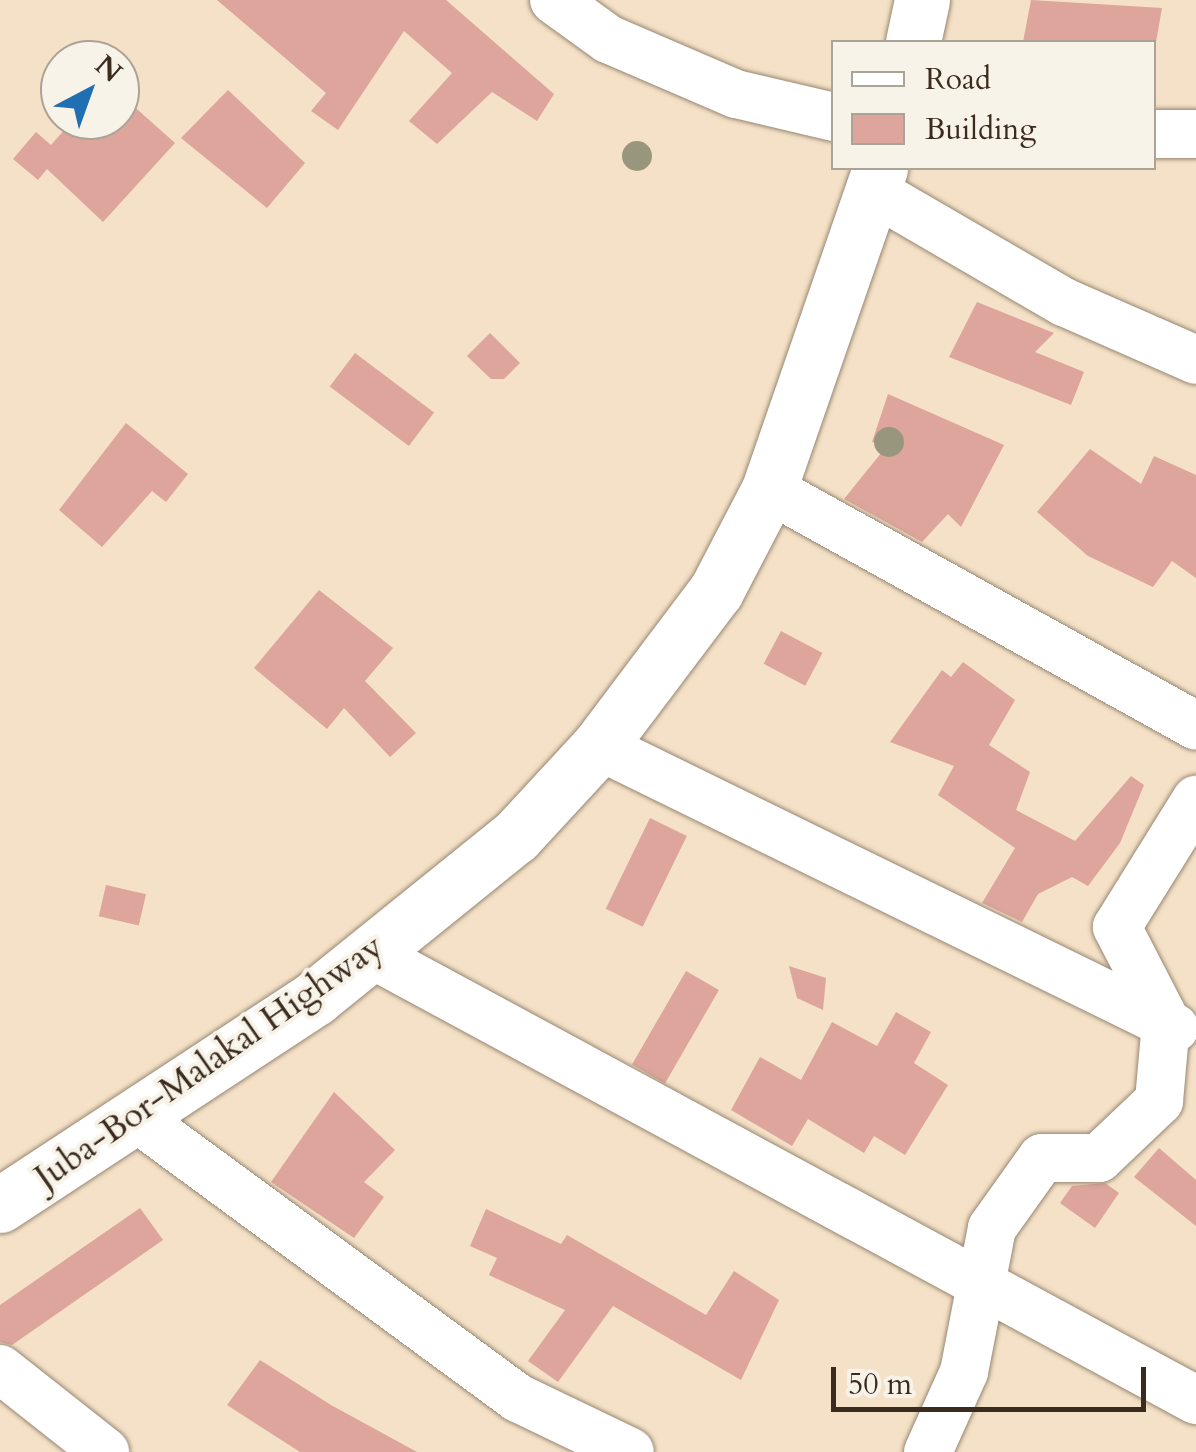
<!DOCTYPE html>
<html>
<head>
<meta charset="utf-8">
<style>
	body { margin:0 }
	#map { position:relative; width:1196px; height:1452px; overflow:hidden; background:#f4e1c7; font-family:Cardo,serif }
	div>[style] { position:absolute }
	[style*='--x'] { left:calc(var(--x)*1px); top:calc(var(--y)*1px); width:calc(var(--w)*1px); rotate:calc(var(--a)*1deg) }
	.building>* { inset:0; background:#dda59b; transform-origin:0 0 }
	.roads { filter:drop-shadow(0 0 2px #988672) drop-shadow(0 0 2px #988672) }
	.street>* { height:48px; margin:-24px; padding:0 24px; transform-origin:24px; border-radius:24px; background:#fff }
	.primary>* { height:55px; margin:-27.5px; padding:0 27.5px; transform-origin:27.5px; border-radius:27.5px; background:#fff }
	.trees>* { width:30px; height:30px; margin:-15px; border-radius:50%; background:#98977d }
	span { translate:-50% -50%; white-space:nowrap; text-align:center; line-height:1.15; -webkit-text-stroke:8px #f7f3e8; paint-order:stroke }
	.street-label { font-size:35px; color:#3b2a1e }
	.legend { position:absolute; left:831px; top:40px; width:325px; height:130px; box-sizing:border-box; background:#f7f3e8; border:2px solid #aca397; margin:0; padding:12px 18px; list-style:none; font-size:30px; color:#3b2a1e }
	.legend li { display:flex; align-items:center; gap:20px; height:50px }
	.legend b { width:50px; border:2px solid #aca397 }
	.north { position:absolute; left:40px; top:40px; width:100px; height:100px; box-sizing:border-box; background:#f7f3e8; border:2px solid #aca397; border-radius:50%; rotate:41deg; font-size:28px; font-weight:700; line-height:40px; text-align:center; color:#3b2a1e }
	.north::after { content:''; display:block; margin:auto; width:35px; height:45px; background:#1f6fb2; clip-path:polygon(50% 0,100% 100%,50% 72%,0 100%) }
	.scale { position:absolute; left:831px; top:1367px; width:315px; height:45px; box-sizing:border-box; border:5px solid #3b2a1e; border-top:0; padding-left:12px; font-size:30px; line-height:35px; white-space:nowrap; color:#3b2a1e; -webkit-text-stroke:8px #f7f3e8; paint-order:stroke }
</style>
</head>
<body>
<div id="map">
	<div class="building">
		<i style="clip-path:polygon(217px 0,446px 0,554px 94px,537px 121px,492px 92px,437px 144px,409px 121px,452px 73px,404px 31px,338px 130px,311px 111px,326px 93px)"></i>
		<i style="clip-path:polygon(1031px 0,1162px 8px,1156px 42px,1023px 42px)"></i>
		<i style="clip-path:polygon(228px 90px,305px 163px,267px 208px,181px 138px)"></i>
		<i style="clip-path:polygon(120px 94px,175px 143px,103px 222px,47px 169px,38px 180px,13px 159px,36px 132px,51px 145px,73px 120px,120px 120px)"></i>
		<i style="clip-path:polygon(977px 302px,1054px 333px,1035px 352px,1084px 372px,1071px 405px,949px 357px)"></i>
		<i style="clip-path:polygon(490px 333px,520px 363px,504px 379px,491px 379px,467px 356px)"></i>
		<i style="left:355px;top:353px;width:99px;height:42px;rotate:37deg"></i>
		<i style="clip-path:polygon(888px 394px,1004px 445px,961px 527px,948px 514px,922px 542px,844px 499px,886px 447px,872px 442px)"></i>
		<i style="clip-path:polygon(126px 423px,188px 474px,166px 502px,152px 491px,102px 547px,59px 510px)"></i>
		<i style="clip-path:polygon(1090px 449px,1141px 484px,1154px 456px,1196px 475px,1196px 578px,1172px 561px,1153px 587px,1088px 556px,1037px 512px)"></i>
		<i style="clip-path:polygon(319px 590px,393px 648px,365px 681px,416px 733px,390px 757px,344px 708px,327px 729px,254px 668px)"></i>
		<i style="left:781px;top:631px;width:47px;height:37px;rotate:28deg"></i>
		<i style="clip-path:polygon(963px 662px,1015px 700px,989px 745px,1030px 772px,1016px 810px,1075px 841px,1131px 776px,1144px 785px,1120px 843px,1088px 886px,1072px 877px,1038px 894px,1022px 922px,982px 903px,1015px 848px,938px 795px,954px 766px,890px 742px,942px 670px,951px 677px)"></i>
		<i style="left:650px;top:818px;width:41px;height:101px;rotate:26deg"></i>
		<i style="left:106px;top:885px;width:41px;height:32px;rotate:13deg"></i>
		<i style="clip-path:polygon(789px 966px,826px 978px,823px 1010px,797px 998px)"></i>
		<i style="left:686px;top:971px;width:38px;height:108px;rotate:30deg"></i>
		<i style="clip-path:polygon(896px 1012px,931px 1032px,914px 1063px,948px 1085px,905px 1155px,874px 1136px,864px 1153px,808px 1119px,792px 1146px,731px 1110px,760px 1057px,801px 1080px,832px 1022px,877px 1046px)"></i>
		<i style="clip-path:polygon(334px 1092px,395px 1150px,364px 1182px,384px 1197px,354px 1238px,271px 1182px)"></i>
		<i style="clip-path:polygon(1159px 1148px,1196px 1180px,1196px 1226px,1134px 1177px)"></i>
		<i style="clip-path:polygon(1105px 1183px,1119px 1193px,1095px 1228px,1060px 1203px,1072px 1186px)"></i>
		<i style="clip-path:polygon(140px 1208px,163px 1240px,12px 1345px,0 1342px,0 1305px)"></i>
		<i style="clip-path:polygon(486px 1209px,561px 1244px,567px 1235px,706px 1315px,734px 1271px,779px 1300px,741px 1380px,613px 1306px,558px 1382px,528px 1361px,565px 1310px,489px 1275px,497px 1258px,470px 1246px)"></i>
		<i style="clip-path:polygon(260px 1360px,331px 1405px,417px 1452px,300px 1452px,227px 1405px)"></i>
	</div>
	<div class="roads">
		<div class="street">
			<i style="--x:554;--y:0;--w:67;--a:35.8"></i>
			<i style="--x:608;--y:39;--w:139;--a:23.3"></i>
			<i style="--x:736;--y:94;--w:101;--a:13.2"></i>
			<i style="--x:1154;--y:134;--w:42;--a:0"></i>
			<i style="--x:873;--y:191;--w:221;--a:30.2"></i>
			<i style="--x:1064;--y:302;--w:144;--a:23.7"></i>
			<i style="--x:769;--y:489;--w:488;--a:29"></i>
			<i style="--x:599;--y:746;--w:641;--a:26.09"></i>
			<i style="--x:371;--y:954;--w:938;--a:28.4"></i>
			<i style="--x:138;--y:1119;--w:471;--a:36.3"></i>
			<i style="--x:518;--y:1398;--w:124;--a:25.7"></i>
			<i style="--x:0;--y:1369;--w:134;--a:38.3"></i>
			<i style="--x:928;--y:1452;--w:88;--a:-65.8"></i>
			<i style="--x:964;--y:1372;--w:147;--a:-79"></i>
			<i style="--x:992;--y:1228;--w:86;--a:-54.5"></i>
			<i style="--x:1042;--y:1158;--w:57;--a:0"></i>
			<i style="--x:1099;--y:1158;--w:83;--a:-43.5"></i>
			<i style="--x:1159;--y:1101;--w:79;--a:-84.9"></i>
			<i style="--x:1166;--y:1022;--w:107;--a:-117.3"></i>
			<i style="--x:1117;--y:927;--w:150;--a:-58.1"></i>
		</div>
		<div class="primary">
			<i style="--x:913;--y:42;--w:43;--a:-77.9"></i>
			<i style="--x:0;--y:1205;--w:377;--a:-33.3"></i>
			<i style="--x:315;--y:998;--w:258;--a:-38.9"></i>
			<i style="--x:516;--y:836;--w:122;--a:-47.3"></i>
			<i style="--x:599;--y:746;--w:194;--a:-53"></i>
			<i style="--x:716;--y:591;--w:115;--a:-62.5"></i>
			<i style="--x:769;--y:489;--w:340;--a:-70.9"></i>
		</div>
	</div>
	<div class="trees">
		<i style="left:637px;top:156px"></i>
		<i style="left:889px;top:442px"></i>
	</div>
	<div class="street-label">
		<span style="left:209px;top:1062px;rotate:-35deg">Juba-Bor-Malakal Highway</span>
	</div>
	<ul class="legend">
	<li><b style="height:12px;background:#fff"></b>Road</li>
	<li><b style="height:28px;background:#dda59b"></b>Building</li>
	</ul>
	<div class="north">N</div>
	<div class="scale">50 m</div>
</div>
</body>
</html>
